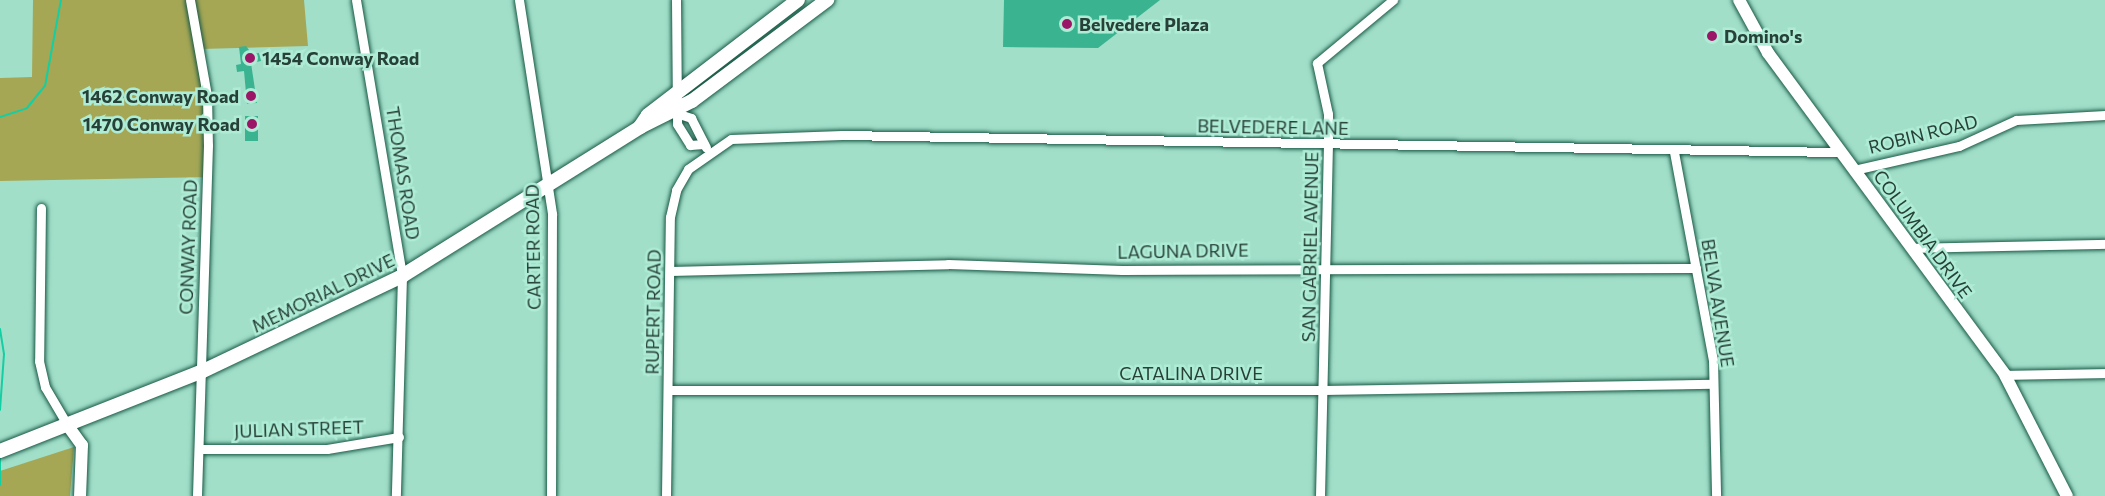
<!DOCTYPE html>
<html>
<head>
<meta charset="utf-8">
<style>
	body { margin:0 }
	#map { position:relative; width:2105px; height:496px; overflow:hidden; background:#a1dfc9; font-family:Commissioner,sans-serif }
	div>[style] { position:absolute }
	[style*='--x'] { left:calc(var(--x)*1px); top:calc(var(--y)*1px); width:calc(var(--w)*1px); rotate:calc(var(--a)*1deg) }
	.green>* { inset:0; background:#a5a755 }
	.stream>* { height:2px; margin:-1px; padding:0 1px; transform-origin:1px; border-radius:1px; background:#13cfa3 }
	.building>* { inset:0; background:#3ab391; transform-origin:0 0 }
	.roads { filter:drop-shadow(0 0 2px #195946) drop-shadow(0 0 2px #195946) }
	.street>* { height:9px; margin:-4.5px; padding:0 4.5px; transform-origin:4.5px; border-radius:4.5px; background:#fff }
	.secondary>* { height:12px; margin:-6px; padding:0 6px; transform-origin:6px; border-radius:6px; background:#fff }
	.primary>* { height:14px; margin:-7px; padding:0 7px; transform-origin:7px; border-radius:7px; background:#fff }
	.dots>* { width:16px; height:16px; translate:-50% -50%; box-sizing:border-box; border:3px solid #aeecd6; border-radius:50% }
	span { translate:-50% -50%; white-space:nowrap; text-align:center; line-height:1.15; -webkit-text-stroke:5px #aeecd6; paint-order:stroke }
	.poi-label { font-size:18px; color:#274138; font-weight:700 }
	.left { translate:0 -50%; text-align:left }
	.right { translate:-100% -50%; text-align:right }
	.street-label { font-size:18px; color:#274138 }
</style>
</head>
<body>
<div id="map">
	<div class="green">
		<i style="clip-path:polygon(33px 0,304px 0,308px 46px,201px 49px,211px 177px,0 181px,0 78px,32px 77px)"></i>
		<i style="clip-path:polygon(74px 447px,70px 496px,0 496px,0 471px)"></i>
	</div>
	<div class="stream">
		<i style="--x:0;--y:117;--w:28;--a:-18"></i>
		<i style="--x:27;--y:108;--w:28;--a:-51"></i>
		<i style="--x:45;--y:86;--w:87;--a:-79.5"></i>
		<i style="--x:0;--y:329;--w:25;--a:81"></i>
		<i style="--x:4;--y:354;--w:56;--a:94.1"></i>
		<i style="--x:0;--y:485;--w:29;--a:-90"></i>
	</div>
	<div class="building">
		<i style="clip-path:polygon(1004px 0,1160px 0,1098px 48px,1003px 47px)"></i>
		<i style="clip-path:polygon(246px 46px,252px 54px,259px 53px,261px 61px,251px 63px,257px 103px,247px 104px,244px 71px,237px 72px,236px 65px,241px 64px,239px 47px)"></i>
		<i style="left:258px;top:116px;width:25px;height:13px;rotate:90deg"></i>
	</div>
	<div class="roads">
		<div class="street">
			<i style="--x:190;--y:0;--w:97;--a:79.9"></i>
			<i style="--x:207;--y:95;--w:50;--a:88.9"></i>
			<i style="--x:208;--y:145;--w:351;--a:91.8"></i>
			<i style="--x:356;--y:0;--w:280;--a:80.5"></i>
			<i style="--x:402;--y:276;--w:220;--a:91.6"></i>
			<i style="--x:519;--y:0;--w:217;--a:81.2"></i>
			<i style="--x:552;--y:214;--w:282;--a:90.2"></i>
			<i style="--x:676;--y:0;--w:124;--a:89.5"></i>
			<i style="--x:677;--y:124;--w:25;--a:58"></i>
			<i style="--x:690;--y:145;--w:14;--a:-4"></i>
			<i style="--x:679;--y:114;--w:13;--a:18"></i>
			<i style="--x:691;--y:118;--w:33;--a:63"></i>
			<i style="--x:1674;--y:152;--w:212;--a:79.4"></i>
			<i style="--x:1713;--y:360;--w:136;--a:88.7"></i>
			<i style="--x:1854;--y:170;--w:108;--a:-12.9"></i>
			<i style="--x:1959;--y:146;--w:63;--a:-24.5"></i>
			<i style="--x:2016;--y:120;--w:89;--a:-3.2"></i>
			<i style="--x:41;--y:208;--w:153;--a:90.7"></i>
			<i style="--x:39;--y:361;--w:27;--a:77"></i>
			<i style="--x:45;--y:387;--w:45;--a:59.5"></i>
			<i style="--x:1911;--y:248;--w:194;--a:-1.2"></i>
			<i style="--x:670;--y:271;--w:278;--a:-1.4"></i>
			<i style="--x:948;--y:264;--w:174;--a:2"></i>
			<i style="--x:1122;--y:270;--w:574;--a:-0.2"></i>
			<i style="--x:2005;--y:375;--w:100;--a:-1.1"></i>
			<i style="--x:668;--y:390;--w:655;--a:0"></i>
			<i style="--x:1323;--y:390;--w:390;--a:-0.9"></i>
			<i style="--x:199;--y:449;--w:128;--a:0"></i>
			<i style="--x:327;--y:449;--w:73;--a:-9.5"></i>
			<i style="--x:666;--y:496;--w:279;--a:-89.2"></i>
			<i style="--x:670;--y:217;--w:28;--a:-77"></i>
			<i style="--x:676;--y:190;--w:24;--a:-60"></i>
			<i style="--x:688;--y:169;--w:52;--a:-34.9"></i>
			<i style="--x:731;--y:139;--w:111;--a:-2.1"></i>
			<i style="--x:842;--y:135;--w:998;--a:0.98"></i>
			<i style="--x:1320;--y:496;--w:351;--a:-88.7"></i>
			<i style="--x:1328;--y:145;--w:31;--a:-90"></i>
			<i style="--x:1328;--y:114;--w:52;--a:-102.2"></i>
			<i style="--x:1317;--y:63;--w:99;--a:-39.7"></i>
		</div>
		<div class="secondary">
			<i style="--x:1739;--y:0;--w:60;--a:61.3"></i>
			<i style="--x:1768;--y:53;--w:400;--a:53.6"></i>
			<i style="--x:2005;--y:375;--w:136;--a:62.9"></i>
			<i style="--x:68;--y:426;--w:24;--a:54"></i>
			<i style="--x:82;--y:445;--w:51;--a:92.2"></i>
		</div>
		<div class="primary">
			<i style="--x:640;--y:127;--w:14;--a:-56"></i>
			<i style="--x:648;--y:115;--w:189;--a:-37.5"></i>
			<i style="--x:0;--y:451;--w:216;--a:-21.5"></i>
			<i style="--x:201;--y:372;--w:223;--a:-25.5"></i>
			<i style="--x:402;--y:276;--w:281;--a:-32"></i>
			<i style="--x:640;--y:127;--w:58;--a:-26.6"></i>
			<i style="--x:692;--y:101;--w:169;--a:-36.8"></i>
		</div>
	</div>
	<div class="dots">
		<i style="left:1067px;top:24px;background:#9c1667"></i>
		<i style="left:1712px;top:36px;background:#9c1667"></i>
		<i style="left:250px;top:58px;background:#9c1667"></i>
		<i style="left:251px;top:96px;background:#9c1667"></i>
		<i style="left:252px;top:124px;background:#9c1667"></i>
	</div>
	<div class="poi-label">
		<span class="left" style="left:1079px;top:24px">Belvedere Plaza</span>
		<span class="left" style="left:1724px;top:36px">Domino's</span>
		<span class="left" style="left:262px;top:58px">1454 Conway Road</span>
		<span class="right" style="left:239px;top:96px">1462 Conway Road</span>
		<span class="right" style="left:240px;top:124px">1470 Conway Road</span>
	</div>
	<div class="street-label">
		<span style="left:1273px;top:127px;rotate:1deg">BELVEDERE LANE</span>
		<span style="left:1923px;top:134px;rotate:-14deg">ROBIN ROAD</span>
		<span style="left:403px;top:173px;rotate:81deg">THOMAS ROAD</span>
		<span style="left:1923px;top:234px;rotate:54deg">COLUMBIA DRIVE</span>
		<span style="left:188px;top:247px;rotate:-88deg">CONWAY ROAD</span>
		<span style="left:533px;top:247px;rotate:-91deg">CARTER ROAD</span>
		<span style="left:1310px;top:247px;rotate:-89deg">SAN GABRIEL AVENUE</span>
		<span style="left:1183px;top:251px;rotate:-1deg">LAGUNA DRIVE</span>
		<span style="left:323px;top:293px;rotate:-26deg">MEMORIAL DRIVE</span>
		<span style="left:1718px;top:303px;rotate:81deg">BELVA AVENUE</span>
		<span style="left:653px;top:312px;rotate:-89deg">RUPERT ROAD</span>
		<span style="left:1191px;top:373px">CATALINA DRIVE</span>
		<span style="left:299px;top:429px;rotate:-2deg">JULIAN STREET</span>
	</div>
</div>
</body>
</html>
